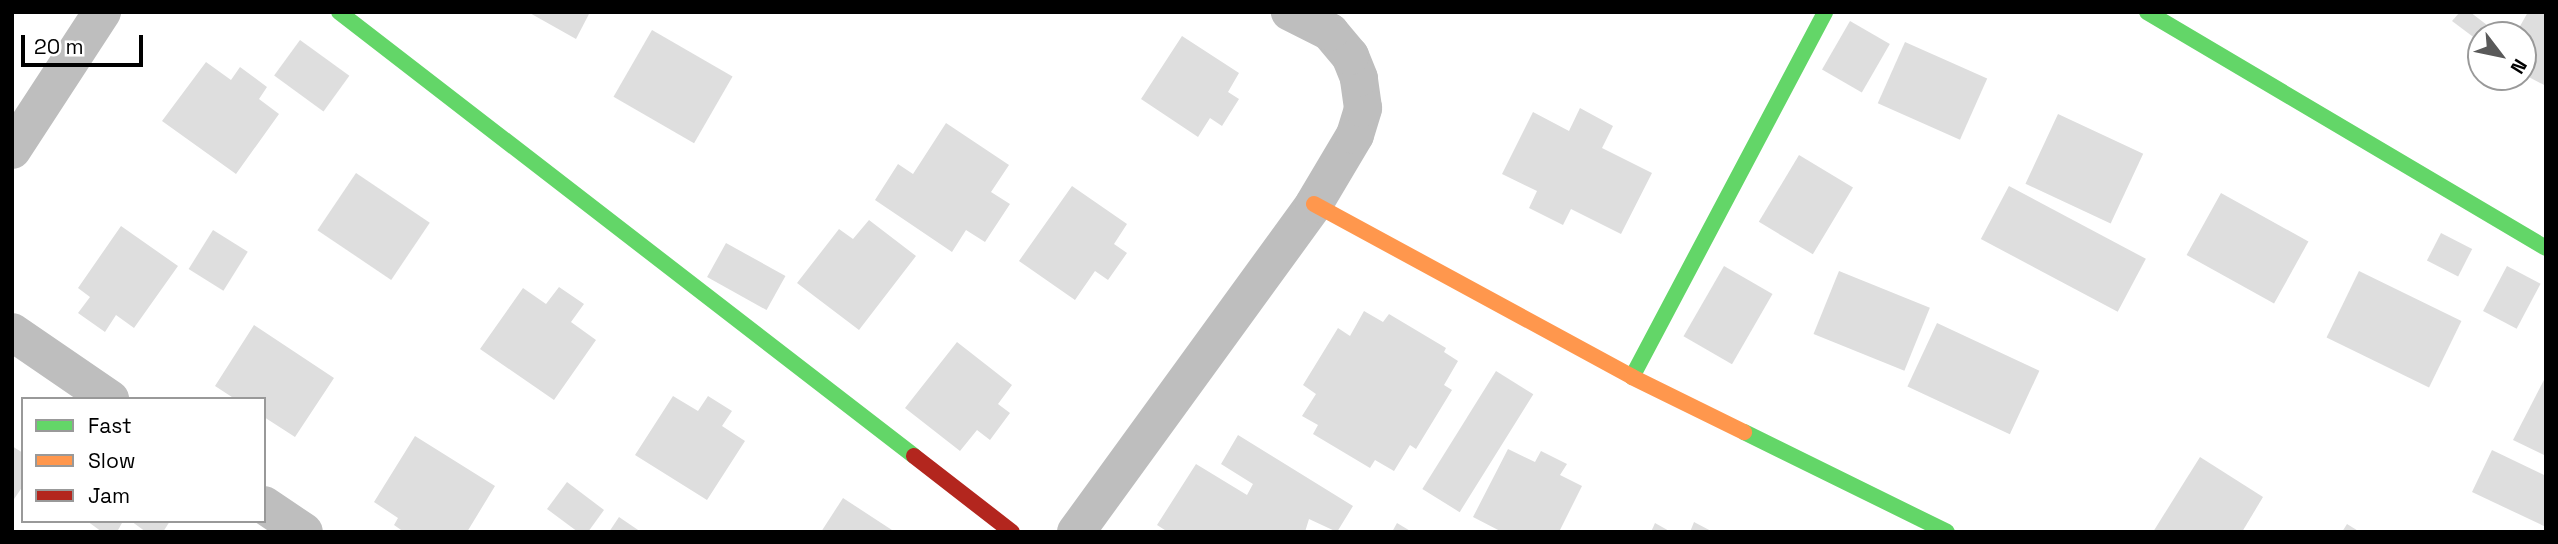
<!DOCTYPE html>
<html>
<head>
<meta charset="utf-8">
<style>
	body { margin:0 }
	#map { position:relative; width:2558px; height:544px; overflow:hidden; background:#fff; font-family:"Space Grotesk",sans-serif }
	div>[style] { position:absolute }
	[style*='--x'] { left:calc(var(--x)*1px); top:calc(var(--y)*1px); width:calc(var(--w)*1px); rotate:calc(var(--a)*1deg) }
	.building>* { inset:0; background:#dedede; transform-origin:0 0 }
	.street>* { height:38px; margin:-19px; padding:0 19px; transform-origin:19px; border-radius:19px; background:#bebebe }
	.fast>* { height:16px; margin:-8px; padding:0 8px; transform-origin:8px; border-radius:8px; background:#63d668 }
	.slow>* { height:16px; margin:-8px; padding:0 8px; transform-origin:8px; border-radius:8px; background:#ff974d }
	.jam>* { height:16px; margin:-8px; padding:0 8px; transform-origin:8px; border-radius:8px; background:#b3261e }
	span { translate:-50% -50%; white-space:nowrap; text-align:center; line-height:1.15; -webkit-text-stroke:6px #fff; paint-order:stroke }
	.frame { position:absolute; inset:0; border:14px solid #000; pointer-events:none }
	.legend { position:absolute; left:21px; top:397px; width:245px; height:126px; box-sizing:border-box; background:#fff; border:2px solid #999; margin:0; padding:9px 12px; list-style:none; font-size:21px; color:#000 }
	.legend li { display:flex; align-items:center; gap:14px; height:35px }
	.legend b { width:35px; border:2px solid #999 }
	.north { position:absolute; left:2467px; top:21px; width:70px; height:70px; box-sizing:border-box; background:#fff; border:2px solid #999; border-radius:50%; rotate:122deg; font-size:19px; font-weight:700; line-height:28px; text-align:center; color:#000 }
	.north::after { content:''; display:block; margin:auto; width:24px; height:32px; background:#595959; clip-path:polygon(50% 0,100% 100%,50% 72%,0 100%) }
	.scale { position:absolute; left:21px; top:35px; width:122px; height:32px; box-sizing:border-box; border:4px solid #000; border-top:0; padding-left:9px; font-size:21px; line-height:24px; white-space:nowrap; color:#000; -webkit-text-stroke:5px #fff; paint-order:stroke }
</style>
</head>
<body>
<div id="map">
	<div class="building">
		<i style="clip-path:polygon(528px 12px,590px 12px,576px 39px)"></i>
		<i style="clip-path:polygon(2460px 12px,2470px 12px,2487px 25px,2476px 39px,2452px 21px)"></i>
		<i style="clip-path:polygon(2528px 12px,2546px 12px,2546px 86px,2523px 74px,2523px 35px,2515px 35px)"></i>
		<i style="left:1850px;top:21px;width:46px;height:56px;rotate:30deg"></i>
		<i style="left:652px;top:30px;width:93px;height:77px;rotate:30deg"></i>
		<i style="clip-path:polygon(1182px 36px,1239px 73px,1228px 92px,1239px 99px,1222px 126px,1210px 118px,1198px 137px,1141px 99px)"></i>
		<i style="left:300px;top:40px;width:61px;height:44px;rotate:36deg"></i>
		<i style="left:1905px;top:42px;width:90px;height:67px;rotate:24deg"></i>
		<i style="clip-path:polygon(206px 62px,231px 80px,240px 67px,267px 87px,259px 99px,279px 114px,236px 174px,162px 121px)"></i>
		<i style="clip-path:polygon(1580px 108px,1613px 126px,1602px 148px,1652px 173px,1621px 234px,1571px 209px,1563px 225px,1529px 208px,1537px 191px,1502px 174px,1533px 112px,1569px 131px)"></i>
		<i style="left:2058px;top:114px;width:94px;height:77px;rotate:25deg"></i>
		<i style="clip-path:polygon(946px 123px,1009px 165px,991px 192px,1010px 204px,985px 242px,966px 230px,952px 252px,875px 200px,898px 164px,913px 174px)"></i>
		<i style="left:1799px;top:155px;width:63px;height:78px;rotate:31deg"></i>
		<i style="left:356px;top:173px;width:89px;height:69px;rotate:34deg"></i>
		<i style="clip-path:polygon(1072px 186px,1127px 224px,1114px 244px,1127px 253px,1108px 280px,1095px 271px,1075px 300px,1019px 261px)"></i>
		<i style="left:2009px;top:186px;width:155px;height:60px;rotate:28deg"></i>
		<i style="left:2221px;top:193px;width:100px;height:71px;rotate:29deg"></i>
		<i style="clip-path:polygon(869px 220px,916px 256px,859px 330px,797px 283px,839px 229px,853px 239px)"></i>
		<i style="clip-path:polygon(121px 226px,178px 266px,134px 328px,116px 315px,105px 332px,78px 313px,90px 297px,78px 288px)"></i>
		<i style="left:213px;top:230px;width:41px;height:46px;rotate:32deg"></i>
		<i style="left:2441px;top:233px;width:35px;height:31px;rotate:27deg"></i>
		<i style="left:726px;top:243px;width:68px;height:39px;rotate:29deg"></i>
		<i style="left:1724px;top:266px;width:56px;height:81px;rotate:30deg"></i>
		<i style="left:2507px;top:266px;width:38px;height:51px;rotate:28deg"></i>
		<i style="left:1839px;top:271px;width:98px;height:68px;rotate:22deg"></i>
		<i style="left:2359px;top:271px;width:114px;height:74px;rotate:26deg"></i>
		<i style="clip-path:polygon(559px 287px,584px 304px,571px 322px,596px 340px,554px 400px,480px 349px,523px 288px,546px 304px)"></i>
		<i style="clip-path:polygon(1364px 311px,1383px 322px,1389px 314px,1446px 348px,1444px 352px,1458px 361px,1444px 385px,1452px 390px,1416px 449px,1410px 445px,1394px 471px,1375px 460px,1370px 468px,1313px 434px,1318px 425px,1302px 416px,1316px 394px,1303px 385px,1338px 328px,1350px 336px)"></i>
		<i style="left:1937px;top:323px;width:113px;height:70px;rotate:25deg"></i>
		<i style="clip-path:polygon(254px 325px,334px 378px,295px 437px,264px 417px,264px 399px,235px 399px,215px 386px)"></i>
		<i style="clip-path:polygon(957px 342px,1012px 385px,998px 404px,1010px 413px,990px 440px,977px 430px,960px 451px,905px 408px)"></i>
		<i style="left:1496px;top:371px;width:44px;height:139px;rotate:32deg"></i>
		<i style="clip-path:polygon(2546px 376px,2546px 456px,2513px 440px)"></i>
		<i style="clip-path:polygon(673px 396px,698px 411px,708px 396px,732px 411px,722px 426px,745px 441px,707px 500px,635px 455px)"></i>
		<i style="clip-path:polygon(1238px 435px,1353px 506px,1337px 532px,1309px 519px,1305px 532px,1168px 532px,1157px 525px,1196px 464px,1247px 495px,1253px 484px,1221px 464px)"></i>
		<i style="clip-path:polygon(415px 436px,495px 486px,467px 532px,404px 532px,394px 525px,398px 518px,374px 502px)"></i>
		<i style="clip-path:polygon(12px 446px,23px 453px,23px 486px,12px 502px)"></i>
		<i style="clip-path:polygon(1508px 449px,1535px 462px,1541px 451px,1567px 464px,1560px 475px,1582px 486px,1559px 532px,1502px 532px,1473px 517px)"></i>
		<i style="clip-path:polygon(2492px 450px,2546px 476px,2546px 527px,2472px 492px)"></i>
		<i style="clip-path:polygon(2200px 457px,2263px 497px,2242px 532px,2153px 532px)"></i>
		<i style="clip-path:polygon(567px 482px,604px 510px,588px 532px,578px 532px,547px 509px)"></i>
		<i style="clip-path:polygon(843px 498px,895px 532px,821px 532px)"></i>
		<i style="clip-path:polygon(619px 517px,641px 532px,609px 532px)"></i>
		<i style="clip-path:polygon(87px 521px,123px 521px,117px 532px,102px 532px)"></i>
		<i style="clip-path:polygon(131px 521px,170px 521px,163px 532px,146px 532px)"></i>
		<i style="clip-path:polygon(1694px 522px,1713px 532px,1690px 532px)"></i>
		<i style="clip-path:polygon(1397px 523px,1412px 532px,1392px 532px)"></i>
		<i style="clip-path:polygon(1655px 523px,1671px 532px,1651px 532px)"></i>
		<i style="clip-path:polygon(2347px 524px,2360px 532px,2342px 532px)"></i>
	</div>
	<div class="street">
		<i style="--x:12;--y:150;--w:165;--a:-56.9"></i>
		<i style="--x:12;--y:332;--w:119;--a:34.4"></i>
		<i style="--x:264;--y:505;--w:48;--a:34"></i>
		<i style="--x:1076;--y:532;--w:405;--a:-54"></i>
		<i style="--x:1314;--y:204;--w:80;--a:-59.3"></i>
		<i style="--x:1355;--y:135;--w:28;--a:-73"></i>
		<i style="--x:1363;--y:108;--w:30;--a:-98"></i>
		<i style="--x:1359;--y:78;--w:24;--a:-112"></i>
		<i style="--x:1350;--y:56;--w:31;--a:-130"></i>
		<i style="--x:1330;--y:32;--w:45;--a:-153.4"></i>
	</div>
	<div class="fast">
		<i style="--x:339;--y:12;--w:726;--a:37.67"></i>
		<i style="--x:2147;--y:12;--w:464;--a:30.6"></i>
		<i style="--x:1632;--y:377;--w:413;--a:-62.1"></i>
		<i style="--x:1744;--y:432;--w:226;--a:26.2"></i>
	</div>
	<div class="slow">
		<i style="--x:1314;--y:204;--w:362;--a:28.5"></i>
		<i style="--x:1632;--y:377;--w:125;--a:26.2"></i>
	</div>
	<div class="jam">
		<i style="--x:914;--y:456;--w:124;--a:37.8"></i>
	</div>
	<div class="frame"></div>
	<ul class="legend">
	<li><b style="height:9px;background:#63d668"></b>Fast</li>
	<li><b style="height:9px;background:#ff974d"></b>Slow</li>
	<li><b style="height:9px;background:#b3261e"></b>Jam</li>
	</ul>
	<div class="north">N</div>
	<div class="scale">20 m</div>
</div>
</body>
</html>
